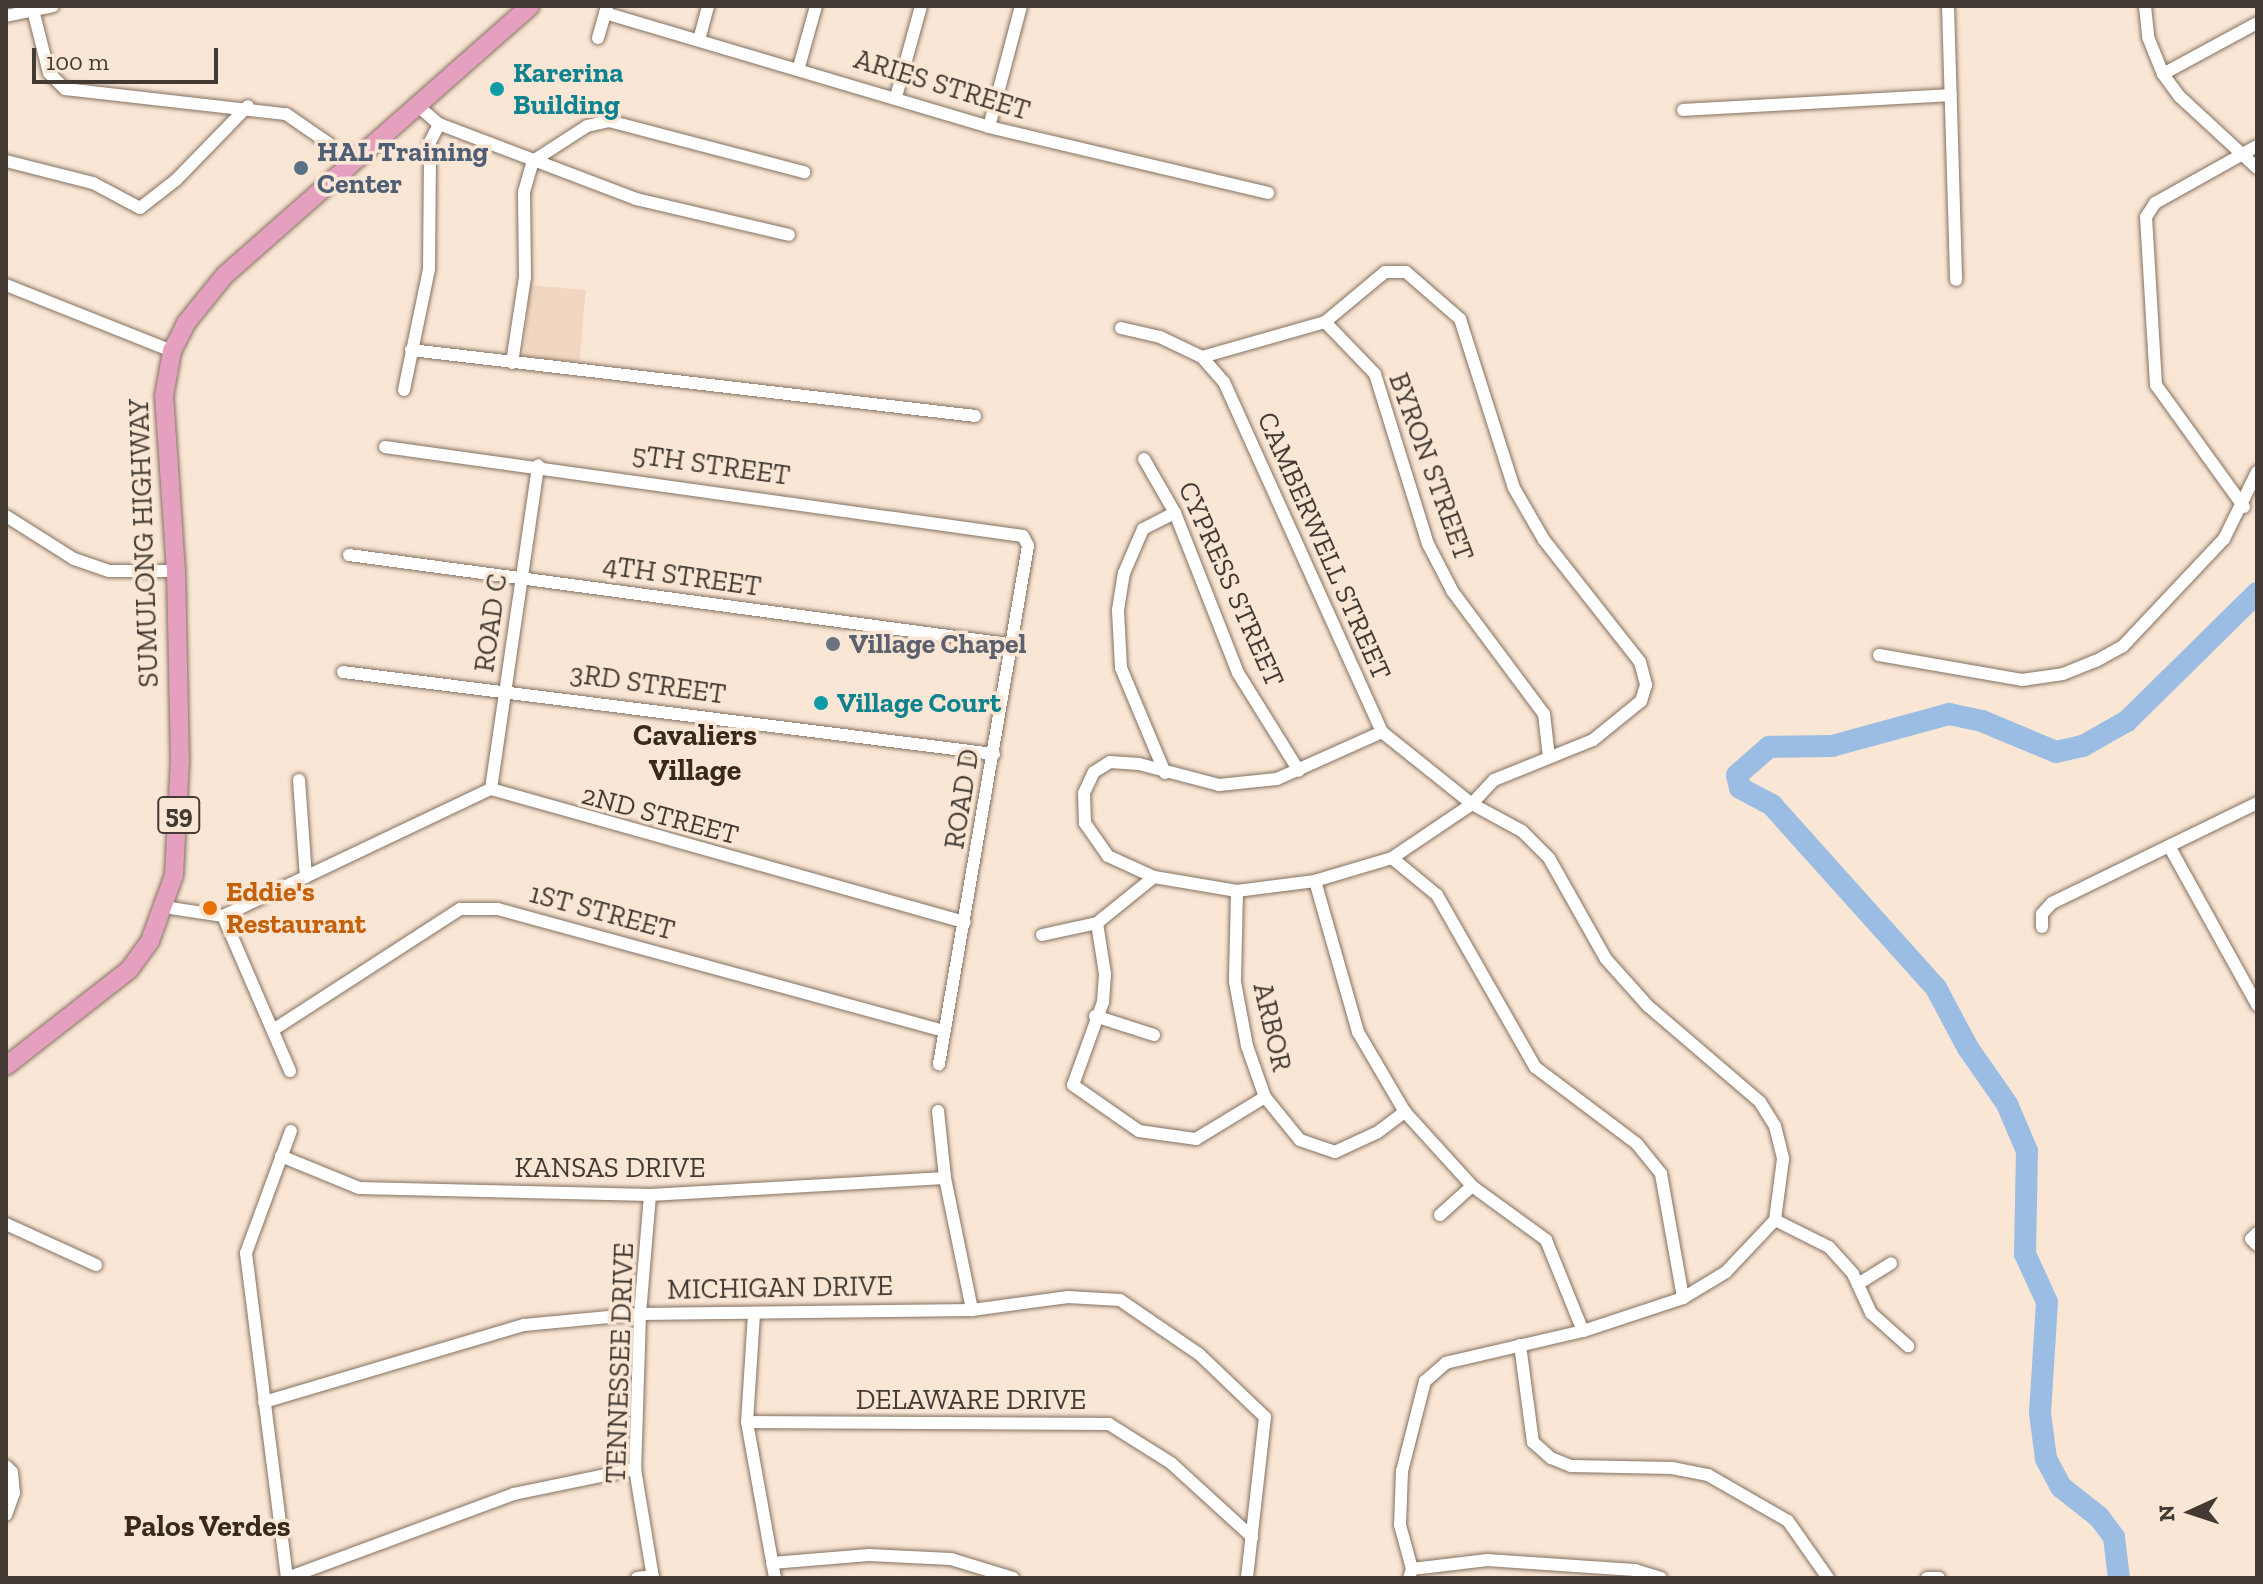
<!DOCTYPE html>
<html>
<head>
<meta charset="utf-8">
<style>
	body { margin:0 }
	#map { position:relative; width:2263px; height:1584px; overflow:hidden; background:#fae6d4; font-family:"Zilla Slab",serif }
	div>[style] { position:absolute }
	[style*='--x'] { left:calc(var(--x)*1px); top:calc(var(--y)*1px); width:calc(var(--w)*1px); rotate:calc(var(--a)*1deg) }
	.built>* { inset:0; background:#f1d7c1; transform-origin:0 0 }
	.river>* { height:22px; margin:-11px; padding:0 11px; transform-origin:11px; border-radius:11px; background:#9bbde4 }
	.roads { filter:drop-shadow(0 0 2px #837161) drop-shadow(0 0 2px #837161) }
	.street>* { height:12px; margin:-6px; padding:0 6px; transform-origin:6px; border-radius:6px; background:#fff }
	.primary>* { height:18px; margin:-9px; padding:0 9px; transform-origin:9px; border-radius:9px; background:#e5a0c0 }
	.dots>* { width:22px; height:22px; translate:-50% -50%; box-sizing:border-box; border:4px solid #fae6d4; border-radius:50% }
	span { translate:-50% -50%; white-space:nowrap; text-align:center; line-height:1.15; -webkit-text-stroke:7px #fae6d4; paint-order:stroke }
	.shield-label span { padding:2px 6px; background:#fae6d4; border:2px solid; border-radius:6px; -webkit-text-stroke-width:0 }
	.shield-label { font-size:26px; color:#423a33; font-weight:700 }
	.culture-label { font-size:28px; color:#0d838f; font-weight:700 }
	.left { translate:0 -50%; text-align:left }
	.street-label { font-size:28px; color:#423a33 }
	.service-label { font-size:28px; color:#4e5e75; font-weight:700 }
	.worship-label { font-size:28px; color:#5b616d; font-weight:700 }
	.food-label { font-size:28px; color:#c56008; font-weight:700 }
	.neighbourhood-label { font-size:30px; color:#38291b; font-weight:700 }
	.frame { position:absolute; inset:0; border:8px solid #423a33; pointer-events:none }
	.north { position:absolute; left:2151px; top:1472px; width:80px; height:80px; -webkit-text-stroke:6px #fae6d4; paint-order:stroke; rotate:267deg; font-size:22px; font-weight:700; line-height:32px; text-align:center; color:#423a33 }
	.north::after { content:''; display:block; margin:auto; width:28px; height:36px; background:#423a33; clip-path:polygon(50% 0,100% 100%,50% 72%,0 100%) }
	.scale { position:absolute; left:32px; top:48px; width:186px; height:36px; box-sizing:border-box; border:4px solid #423a33; border-top:0; padding-left:10px; font-size:24px; line-height:28px; white-space:nowrap; color:#423a33; -webkit-text-stroke:6px #fae6d4; paint-order:stroke }
</style>
</head>
<body>
<div id="map">
	<div class="built">
		<i style="left:530px;top:285px;width:56px;height:72px;rotate:5deg"></i>
	</div>
	<div class="river">
		<i style="--x:2119;--y:1578;--w:41;--a:-97"></i>
		<i style="--x:2114;--y:1537;--w:25;--a:-127"></i>
		<i style="--x:2099;--y:1517;--w:48;--a:-141.7"></i>
		<i style="--x:2061;--y:1487;--w:32;--a:-118"></i>
		<i style="--x:2046;--y:1459;--w:46;--a:-97.4"></i>
		<i style="--x:2040;--y:1413;--w:111;--a:-86.4"></i>
		<i style="--x:2047;--y:1302;--w:53;--a:-114.6"></i>
		<i style="--x:2025;--y:1254;--w:103;--a:-88.9"></i>
		<i style="--x:2027;--y:1151;--w:51;--a:-113.1"></i>
		<i style="--x:2007;--y:1104;--w:68;--a:-124.9"></i>
		<i style="--x:1968;--y:1048;--w:68;--a:-118.1"></i>
		<i style="--x:1936;--y:988;--w:246;--a:-131.9"></i>
		<i style="--x:1772;--y:805;--w:36;--a:-152"></i>
		<i style="--x:1740;--y:788;--w:13;--a:-103"></i>
		<i style="--x:1737;--y:775;--w:43;--a:-41.2"></i>
		<i style="--x:1769;--y:747;--w:63;--a:-0.9"></i>
		<i style="--x:1832;--y:746;--w:121;--a:-15.3"></i>
		<i style="--x:1949;--y:714;--w:34;--a:12"></i>
		<i style="--x:1982;--y:721;--w:80;--a:22.7"></i>
		<i style="--x:2056;--y:752;--w:28;--a:-13"></i>
		<i style="--x:2083;--y:746;--w:51;--a:-29.6"></i>
		<i style="--x:2127;--y:721;--w:182;--a:-44.6"></i>
	</div>
	<div class="roads">
		<div class="street">
			<i style="--x:32;--y:6;--w:69;--a:75.8"></i>
			<i style="--x:49;--y:73;--w:23;--a:45"></i>
			<i style="--x:65;--y:89;--w:222;--a:6.5"></i>
			<i style="--x:286;--y:114;--w:51;--a:34.6"></i>
			<i style="--x:328;--y:143;--w:29;--a:49"></i>
			<i style="--x:1948;--y:6;--w:274;--a:88.3"></i>
			<i style="--x:2145;--y:6;--w:31;--a:84"></i>
			<i style="--x:2148;--y:37;--w:40;--a:68"></i>
			<i style="--x:2163;--y:74;--w:27;--a:54"></i>
			<i style="--x:2179;--y:96;--w:106;--a:42.7"></i>
			<i style="--x:605;--y:13;--w:401;--a:16.5"></i>
			<i style="--x:989;--y:127;--w:287;--a:13.3"></i>
			<i style="--x:6;--y:16;--w:48;--a:-12"></i>
			<i style="--x:598;--y:38;--w:32;--a:-74"></i>
			<i style="--x:699;--y:40;--w:35;--a:-75"></i>
			<i style="--x:799;--y:67;--w:63;--a:-74.4"></i>
			<i style="--x:2163;--y:74;--w:107;--a:-28.5"></i>
			<i style="--x:896;--y:97;--w:94;--a:-74.6"></i>
			<i style="--x:418;--y:106;--w:28;--a:41"></i>
			<i style="--x:439;--y:124;--w:211;--a:20.8"></i>
			<i style="--x:636;--y:199;--w:157;--a:13.2"></i>
			<i style="--x:1683;--y:110;--w:268;--a:-3.2"></i>
			<i style="--x:989;--y:127;--w:125;--a:-75.2"></i>
			<i style="--x:6;--y:161;--w:90;--a:14.2"></i>
			<i style="--x:93;--y:183;--w:53;--a:28"></i>
			<i style="--x:140;--y:208;--w:46;--a:-37.9"></i>
			<i style="--x:176;--y:180;--w:103;--a:-45.8"></i>
			<i style="--x:6;--y:285;--w:179;--a:21.7"></i>
			<i style="--x:1325;--y:322;--w:72;--a:46.1"></i>
			<i style="--x:1375;--y:374;--w:178;--a:72.7"></i>
			<i style="--x:1428;--y:544;--w:54;--a:62.5"></i>
			<i style="--x:1453;--y:592;--w:152;--a:53.3"></i>
			<i style="--x:1544;--y:714;--w:43;--a:83.4"></i>
			<i style="--x:1121;--y:328;--w:40;--a:13"></i>
			<i style="--x:1160;--y:337;--w:47;--a:25.5"></i>
			<i style="--x:1202;--y:357;--w:33;--a:49"></i>
			<i style="--x:1224;--y:382;--w:384;--a:65.7"></i>
			<i style="--x:1382;--y:732;--w:115;--a:38.7"></i>
			<i style="--x:1472;--y:804;--w:57;--a:28.4"></i>
			<i style="--x:1522;--y:831;--w:38;--a:45"></i>
			<i style="--x:1549;--y:858;--w:116;--a:60.6"></i>
			<i style="--x:1606;--y:959;--w:63;--a:48.2"></i>
			<i style="--x:1648;--y:1006;--w:148;--a:40.6"></i>
			<i style="--x:1760;--y:1102;--w:28;--a:58"></i>
			<i style="--x:1775;--y:1126;--w:34;--a:76"></i>
			<i style="--x:1783;--y:1159;--w:62;--a:97.5"></i>
			<i style="--x:1775;--y:1220;--w:71;--a:133.3"></i>
			<i style="--x:1726;--y:1272;--w:50;--a:148.8"></i>
			<i style="--x:1683;--y:1298;--w:105;--a:161.7"></i>
			<i style="--x:1583;--y:1331;--w:141;--a:166.9"></i>
			<i style="--x:1446;--y:1363;--w:28;--a:139"></i>
			<i style="--x:1425;--y:1381;--w:93;--a:104.3"></i>
			<i style="--x:1402;--y:1471;--w:54;--a:92.1"></i>
			<i style="--x:1400;--y:1525;--w:46;--a:74.7"></i>
			<i style="--x:1412;--y:1569;--w:9;--a:108"></i>
			<i style="--x:411;--y:350;--w:568;--a:6.67"></i>
			<i style="--x:1202;--y:357;--w:128;--a:-15.9"></i>
			<i style="--x:1325;--y:322;--w:78;--a:-39.8"></i>
			<i style="--x:1385;--y:272;--w:21;--a:0"></i>
			<i style="--x:1406;--y:272;--w:72;--a:41"></i>
			<i style="--x:1460;--y:319;--w:177;--a:72.3"></i>
			<i style="--x:1514;--y:488;--w:60;--a:60"></i>
			<i style="--x:1544;--y:540;--w:155;--a:51.8"></i>
			<i style="--x:1640;--y:662;--w:24;--a:75"></i>
			<i style="--x:1646;--y:685;--w:17;--a:107"></i>
			<i style="--x:1641;--y:701;--w:62;--a:140.9"></i>
			<i style="--x:1593;--y:740;--w:107;--a:158"></i>
			<i style="--x:1494;--y:780;--w:33;--a:133"></i>
			<i style="--x:1472;--y:804;--w:97;--a:146"></i>
			<i style="--x:1392;--y:858;--w:80;--a:163.4"></i>
			<i style="--x:1315;--y:881;--w:79;--a:172.7"></i>
			<i style="--x:1237;--y:891;--w:84;--a:-170.4"></i>
			<i style="--x:1154;--y:877;--w:51;--a:-155.5"></i>
			<i style="--x:1108;--y:856;--w:40;--a:-124.9"></i>
			<i style="--x:1085;--y:823;--w:30;--a:-92"></i>
			<i style="--x:1084;--y:793;--w:23;--a:-65"></i>
			<i style="--x:1094;--y:772;--w:19;--a:-32"></i>
			<i style="--x:1110;--y:762;--w:29;--a:4"></i>
			<i style="--x:1139;--y:764;--w:83;--a:14.7"></i>
			<i style="--x:1219;--y:785;--w:58;--a:-5.9"></i>
			<i style="--x:1277;--y:779;--w:115;--a:-24.1"></i>
			<i style="--x:512;--y:363;--w:87;--a:-81.4"></i>
			<i style="--x:525;--y:277;--w:85;--a:-90.7"></i>
			<i style="--x:524;--y:192;--w:32;--a:-74"></i>
			<i style="--x:533;--y:161;--w:64;--a:-32.9"></i>
			<i style="--x:587;--y:126;--w:23;--a:-13"></i>
			<i style="--x:609;--y:121;--w:202;--a:14.7"></i>
			<i style="--x:404;--y:390;--w:124;--a:-78.3"></i>
			<i style="--x:429;--y:269;--w:127;--a:-89.5"></i>
			<i style="--x:430;--y:142;--w:20;--a:-63"></i>
			<i style="--x:385;--y:447;--w:644;--a:7.94"></i>
			<i style="--x:1023;--y:536;--w:11;--a:63"></i>
			<i style="--x:1028;--y:546;--w:526;--a:99.75"></i>
			<i style="--x:1144;--y:459;--w:62;--a:60.1"></i>
			<i style="--x:1175;--y:513;--w:172;--a:68.5"></i>
			<i style="--x:1238;--y:673;--w:115;--a:58.1"></i>
			<i style="--x:2244;--y:507;--w:150;--a:-125.8"></i>
			<i style="--x:2156;--y:385;--w:168;--a:-93.4"></i>
			<i style="--x:2146;--y:217;--w:17;--a:-57"></i>
			<i style="--x:2155;--y:203;--w:117;--a:-29.2"></i>
			<i style="--x:6;--y:516;--w:80;--a:32.3"></i>
			<i style="--x:74;--y:559;--w:37;--a:19"></i>
			<i style="--x:109;--y:571;--w:67;--a:0"></i>
			<i style="--x:349;--y:555;--w:665;--a:7.69"></i>
			<i style="--x:1879;--y:655;--w:145;--a:9.9"></i>
			<i style="--x:2022;--y:680;--w:41;--a:-8.3"></i>
			<i style="--x:2063;--y:674;--w:35;--a:-22"></i>
			<i style="--x:2096;--y:661;--w:31;--a:-29"></i>
			<i style="--x:2123;--y:646;--w:147;--a:-46.7"></i>
			<i style="--x:2224;--y:539;--w:75;--a:-63.8"></i>
			<i style="--x:343;--y:672;--w:656;--a:7.18"></i>
			<i style="--x:1165;--y:773;--w:114;--a:-112.7"></i>
			<i style="--x:1121;--y:668;--w:58;--a:-93"></i>
			<i style="--x:1118;--y:610;--w:37;--a:-81"></i>
			<i style="--x:1124;--y:573;--w:48;--a:-66.6"></i>
			<i style="--x:1143;--y:529;--w:36;--a:-27"></i>
			<i style="--x:299;--y:780;--w:97;--a:85.9"></i>
			<i style="--x:491;--y:789;--w:327;--a:-81.7"></i>
			<i style="--x:2169;--y:846;--w:182;--a:61"></i>
			<i style="--x:1392;--y:858;--w:58;--a:39.4"></i>
			<i style="--x:1437;--y:895;--w:198;--a:60.3"></i>
			<i style="--x:1535;--y:1067;--w:128;--a:37"></i>
			<i style="--x:1637;--y:1144;--w:38;--a:51"></i>
			<i style="--x:1661;--y:1174;--w:126;--a:79.9"></i>
			<i style="--x:1315;--y:881;--w:157;--a:74.1"></i>
			<i style="--x:1358;--y:1032;--w:93;--a:59.6"></i>
			<i style="--x:1405;--y:1112;--w:100;--a:47.8"></i>
			<i style="--x:1472;--y:1186;--w:92;--a:36.1"></i>
			<i style="--x:1546;--y:1240;--w:98;--a:67.9"></i>
			<i style="--x:1237;--y:891;--w:91;--a:91.3"></i>
			<i style="--x:1235;--y:982;--w:65;--a:79.4"></i>
			<i style="--x:1247;--y:1046;--w:54;--a:70.6"></i>
			<i style="--x:1265;--y:1097;--w:55;--a:50.9"></i>
			<i style="--x:1300;--y:1140;--w:37;--a:19"></i>
			<i style="--x:1335;--y:1152;--w:47;--a:-24.9"></i>
			<i style="--x:1378;--y:1132;--w:34;--a:-37"></i>
			<i style="--x:164;--y:907;--w:60;--a:8.7"></i>
			<i style="--x:223;--y:916;--w:297;--a:-25.4"></i>
			<i style="--x:491;--y:789;--w:492;--a:15.7"></i>
			<i style="--x:223;--y:916;--w:169;--a:66.6"></i>
			<i style="--x:1097;--y:923;--w:52;--a:81.1"></i>
			<i style="--x:1105;--y:974;--w:28;--a:94"></i>
			<i style="--x:1103;--y:1002;--w:88;--a:109.9"></i>
			<i style="--x:1073;--y:1085;--w:80;--a:34.9"></i>
			<i style="--x:1139;--y:1131;--w:58;--a:8"></i>
			<i style="--x:1196;--y:1139;--w:81;--a:-31.3"></i>
			<i style="--x:2042;--y:927;--w:13;--a:-90"></i>
			<i style="--x:2042;--y:914;--w:15;--a:-48"></i>
			<i style="--x:2052;--y:903;--w:228;--a:-26"></i>
			<i style="--x:1042;--y:935;--w:56;--a:-12.3"></i>
			<i style="--x:1097;--y:923;--w:73;--a:-38.9"></i>
			<i style="--x:1095;--y:1016;--w:62;--a:17.9"></i>
			<i style="--x:273;--y:1030;--w:223;--a:-32.9"></i>
			<i style="--x:460;--y:909;--w:38;--a:0"></i>
			<i style="--x:498;--y:909;--w:463;--a:15.3"></i>
			<i style="--x:938;--y:1111;--w:67;--a:84"></i>
			<i style="--x:945;--y:1178;--w:135;--a:78.4"></i>
			<i style="--x:281;--y:1156;--w:84;--a:22.3"></i>
			<i style="--x:359;--y:1188;--w:291;--a:1.4"></i>
			<i style="--x:650;--y:1195;--w:295;--a:-3.3"></i>
			<i style="--x:650;--y:1195;--w:119;--a:94.8"></i>
			<i style="--x:640;--y:1314;--w:155;--a:91.8"></i>
			<i style="--x:635;--y:1469;--w:110;--a:80.6"></i>
			<i style="--x:1440;--y:1215;--w:43;--a:-42.2"></i>
			<i style="--x:1775;--y:1220;--w:60;--a:26.6"></i>
			<i style="--x:1829;--y:1247;--w:36;--a:48"></i>
			<i style="--x:1853;--y:1274;--w:43;--a:65.2"></i>
			<i style="--x:1871;--y:1313;--w:50;--a:41.7"></i>
			<i style="--x:6;--y:1224;--w:99;--a:24.5"></i>
			<i style="--x:2257;--y:1233;--w:8;--a:135"></i>
			<i style="--x:2251;--y:1239;--w:8;--a:45"></i>
			<i style="--x:1858;--y:1284;--w:39;--a:-32"></i>
			<i style="--x:754;--y:1314;--w:108;--a:93.7"></i>
			<i style="--x:747;--y:1422;--w:158;--a:79.8"></i>
			<i style="--x:1520;--y:1345;--w:98;--a:82.4"></i>
			<i style="--x:1533;--y:1442;--w:24;--a:42"></i>
			<i style="--x:1551;--y:1458;--w:22;--a:22"></i>
			<i style="--x:1571;--y:1466;--w:101;--a:1.1"></i>
			<i style="--x:1672;--y:1468;--w:37;--a:11"></i>
			<i style="--x:1708;--y:1475;--w:92;--a:29.9"></i>
			<i style="--x:1788;--y:1521;--w:70;--a:54.9"></i>
			<i style="--x:264;--y:1402;--w:271;--a:-16.5"></i>
			<i style="--x:524;--y:1325;--w:117;--a:-5.4"></i>
			<i style="--x:640;--y:1314;--w:332;--a:-0.7"></i>
			<i style="--x:972;--y:1310;--w:97;--a:-7.7"></i>
			<i style="--x:1068;--y:1297;--w:52;--a:3.3"></i>
			<i style="--x:1120;--y:1300;--w:96;--a:34.4"></i>
			<i style="--x:1199;--y:1354;--w:91;--a:43.7"></i>
			<i style="--x:1265;--y:1417;--w:162;--a:96.4"></i>
			<i style="--x:747;--y:1422;--w:362;--a:0.3"></i>
			<i style="--x:1109;--y:1424;--w:73;--a:32.2"></i>
			<i style="--x:1171;--y:1463;--w:110;--a:42.4"></i>
			<i style="--x:6;--y:1466;--w:8;--a:45"></i>
			<i style="--x:12;--y:1472;--w:21;--a:85"></i>
			<i style="--x:14;--y:1493;--w:23;--a:110"></i>
			<i style="--x:772;--y:1563;--w:97;--a:-4.7"></i>
			<i style="--x:869;--y:1555;--w:82;--a:2.8"></i>
			<i style="--x:951;--y:1559;--w:65;--a:17"></i>
			<i style="--x:1412;--y:1569;--w:76;--a:-6.8"></i>
			<i style="--x:1487;--y:1560;--w:148;--a:3.9"></i>
			<i style="--x:1635;--y:1570;--w:27;--a:17"></i>
			<i style="--x:287;--y:1578;--w:328;--a:-97.2"></i>
			<i style="--x:246;--y:1253;--w:130;--a:-69.8"></i>
			<i style="--x:287;--y:1578;--w:242;--a:-20.3"></i>
			<i style="--x:514;--y:1494;--w:124;--a:-11.7"></i>
			<i style="--x:637;--y:1578;--w:16;--a:-7"></i>
			<i style="--x:1927;--y:1578;--w:12;--a:0"></i>
		</div>
		<div class="primary">
			<i style="--x:6;--y:1066;--w:156;--a:-38"></i>
			<i style="--x:129;--y:970;--w:36;--a:-54"></i>
			<i style="--x:150;--y:941;--w:70;--a:-70"></i>
			<i style="--x:174;--y:875;--w:113;--a:-87"></i>
			<i style="--x:180;--y:762;--w:191;--a:-91.2"></i>
			<i style="--x:176;--y:571;--w:175;--a:-93.9"></i>
			<i style="--x:164;--y:396;--w:46;--a:-79.9"></i>
			<i style="--x:172;--y:351;--w:31;--a:-63"></i>
			<i style="--x:186;--y:323;--w:62;--a:-50.9"></i>
			<i style="--x:225;--y:275;--w:407;--a:-41.4"></i>
		</div>
	</div>
	<div class="dots">
		<i style="left:497px;top:89px;background:#0f9aa8"></i>
		<i style="left:301px;top:168px;background:#5c6f8a"></i>
		<i style="left:833px;top:644px;background:#6b7280"></i>
		<i style="left:821px;top:703px;background:#0f9aa8"></i>
		<i style="left:210px;top:908px;background:#e8710a"></i>
	</div>
	<div class="shield-label">
		<span style="left:179px;top:815px">59</span>
	</div>
	<div class="culture-label">
		<span class="left" style="left:513px;top:89px">Karerina<br>Building</span>
		<span class="left" style="left:837px;top:703px">Village Court</span>
	</div>
	<div class="street-label">
		<span style="left:942px;top:85px;rotate:17deg">ARIES STREET</span>
		<span style="left:711px;top:465px;rotate:8deg">5TH STREET</span>
		<span style="left:1431px;top:467px;rotate:70deg">BYRON STREET</span>
		<span style="left:144px;top:543px;rotate:-92deg">SUMULONG HIGHWAY</span>
		<span style="left:1324px;top:546px;rotate:66deg">CAMBERWELL STREET</span>
		<span style="left:682px;top:576px;rotate:8deg">4TH STREET</span>
		<span style="left:1231px;top:584px;rotate:66deg">CYPRESS STREET</span>
		<span style="left:491px;top:623px;rotate:-82deg">ROAD C</span>
		<span style="left:648px;top:684px;rotate:8deg">3RD STREET</span>
		<span style="left:962px;top:799px;rotate:-81deg">ROAD D</span>
		<span style="left:660px;top:815px;rotate:15deg">2ND STREET</span>
		<span style="left:602px;top:912px;rotate:15deg">1ST STREET</span>
		<span style="left:1272px;top:1027px;rotate:77deg">ARBOR</span>
		<span style="left:610px;top:1168px">KANSAS DRIVE</span>
		<span style="left:780px;top:1288px;rotate:-1deg">MICHIGAN DRIVE</span>
		<span style="left:620px;top:1363px;rotate:-88deg">TENNESSEE DRIVE</span>
		<span style="left:971px;top:1400px">DELAWARE DRIVE</span>
	</div>
	<div class="service-label">
		<span class="left" style="left:317px;top:168px">HAL Training<br>Center</span>
	</div>
	<div class="worship-label">
		<span class="left" style="left:849px;top:644px">Village Chapel</span>
	</div>
	<div class="food-label">
		<span class="left" style="left:226px;top:908px">Eddie's<br>Restaurant</span>
	</div>
	<div class="neighbourhood-label">
		<span style="left:695px;top:752px">Cavaliers<br>Village</span>
		<span style="left:207px;top:1526px">Palos Verdes</span>
	</div>
	<div class="frame"></div>
	<div class="north">N</div>
	<div class="scale">100 m</div>
</div>
</body>
</html>
